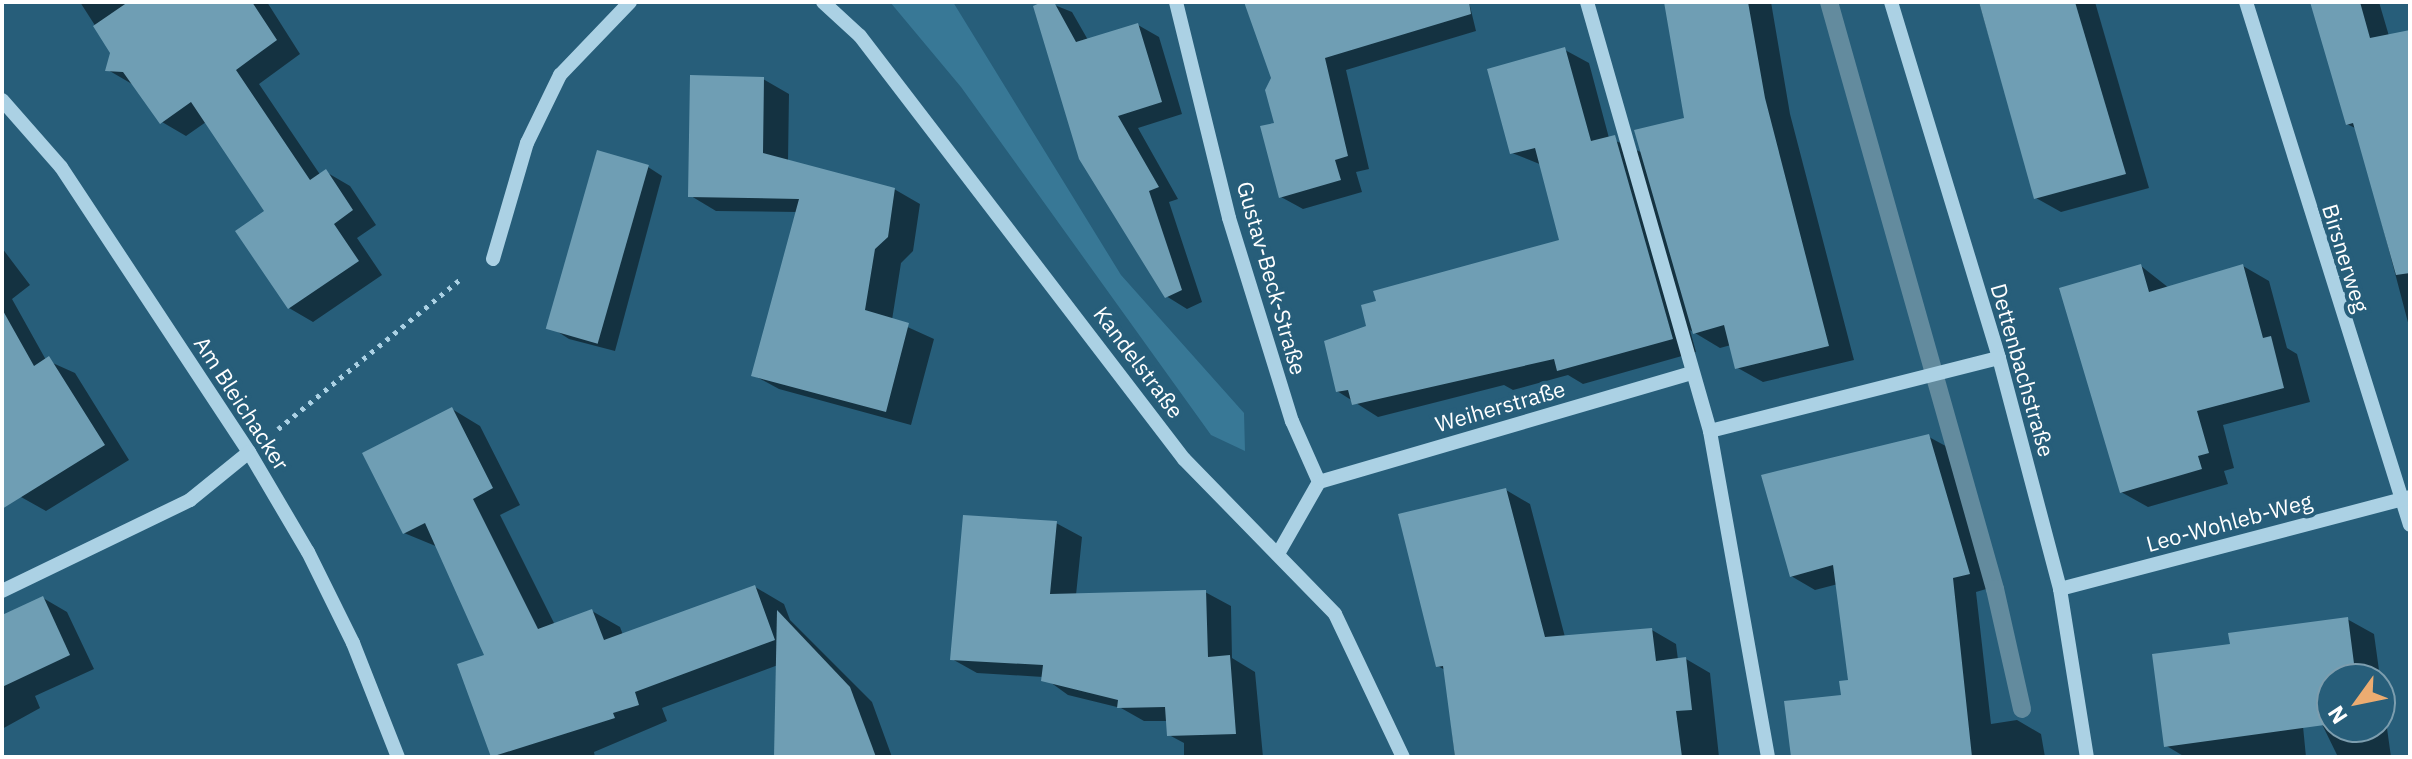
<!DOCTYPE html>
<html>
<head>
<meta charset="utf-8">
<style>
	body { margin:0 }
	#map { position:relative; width:2412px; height:759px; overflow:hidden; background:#275e7a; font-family:"IBM Plex Sans",sans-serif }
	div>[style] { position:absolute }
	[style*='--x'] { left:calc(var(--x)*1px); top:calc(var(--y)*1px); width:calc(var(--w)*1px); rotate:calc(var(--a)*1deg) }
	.green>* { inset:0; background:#387896 }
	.shadow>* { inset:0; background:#0007 }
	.stream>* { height:18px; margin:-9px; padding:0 9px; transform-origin:9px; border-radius:9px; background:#638b9e }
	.building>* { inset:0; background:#6f9eb4; transform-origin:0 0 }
	.path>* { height:5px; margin-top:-2.5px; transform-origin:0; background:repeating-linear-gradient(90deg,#abd1e4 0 4px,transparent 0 10px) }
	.minor>* { height:14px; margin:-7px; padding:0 7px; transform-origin:7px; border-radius:7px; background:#abd1e4 }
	span { translate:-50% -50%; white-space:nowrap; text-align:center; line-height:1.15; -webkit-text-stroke:8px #275e7a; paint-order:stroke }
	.street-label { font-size:22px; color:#fff }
	.frame { position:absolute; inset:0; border:4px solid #fff; pointer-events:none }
	.north { position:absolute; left:2316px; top:663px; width:80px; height:80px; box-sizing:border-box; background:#275e7a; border:2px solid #7d9eaf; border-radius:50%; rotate:237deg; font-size:22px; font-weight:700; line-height:32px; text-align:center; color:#fff }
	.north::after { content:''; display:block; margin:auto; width:28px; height:36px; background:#ecac71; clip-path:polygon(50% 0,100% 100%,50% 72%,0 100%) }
</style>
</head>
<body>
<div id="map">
	<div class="green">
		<i style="clip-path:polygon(890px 2px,953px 2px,1121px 275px,1244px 413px,1245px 451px,1211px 435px,961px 87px)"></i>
	</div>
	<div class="shadow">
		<i style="clip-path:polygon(80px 2px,267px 2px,300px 54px,259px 84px,321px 176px,326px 172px,350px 186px,376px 225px,357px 238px,382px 275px,313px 322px,289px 308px,267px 212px,206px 122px,186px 136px,162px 122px,132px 84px,108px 70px,112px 52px)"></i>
		<i style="clip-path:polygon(1047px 2px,1072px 12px,1088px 40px,1138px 25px,1159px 37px,1182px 114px,1138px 128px,1178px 199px,1169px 202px,1202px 302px,1187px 309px,1166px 296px)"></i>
		<i style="clip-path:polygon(1241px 2px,1469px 2px,1476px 31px,1346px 70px,1369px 169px,1356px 172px,1362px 192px,1303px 209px,1281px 197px,1273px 78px,1248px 6px)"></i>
		<i style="clip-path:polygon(1666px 2px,1771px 2px,1790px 114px,1854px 360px,1763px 382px,1736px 367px,1731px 345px,1720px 348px,1690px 330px,1696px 352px,1583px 384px,1568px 375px,1513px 390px,1504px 385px,1378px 417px,1337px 391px,1368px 327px,1562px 242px,1542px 165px,1512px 153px,1565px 50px,1589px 63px,1609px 138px,1643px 153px,1686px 119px)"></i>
		<i style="clip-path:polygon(1979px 2px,2095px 2px,2149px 188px,2061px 212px,2036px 198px)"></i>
		<i style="clip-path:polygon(2312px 2px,2379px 2px,2389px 36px,2410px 31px,2410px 330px,2357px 129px,2347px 124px)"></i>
		<i style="clip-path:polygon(763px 79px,789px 94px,788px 162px,894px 189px,920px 204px,913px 251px,901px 263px,892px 320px,934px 339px,911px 425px,779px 389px,753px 375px,798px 212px,716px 211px,691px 196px)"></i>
		<i style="clip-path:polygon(648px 167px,662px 176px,615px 351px,569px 339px,555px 330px)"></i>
		<i style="clip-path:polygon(2px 248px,30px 285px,12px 299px,46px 360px,75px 373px,129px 460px,46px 511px,21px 497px,2px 465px)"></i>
		<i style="clip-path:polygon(2141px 266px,2169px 288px,2243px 266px,2269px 281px,2287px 348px,2297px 354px,2310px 402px,2223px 425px,2234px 468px,2224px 471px,2228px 484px,2148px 507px,2121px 492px)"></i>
		<i style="clip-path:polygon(452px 409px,480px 426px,520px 505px,500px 515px,555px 625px,592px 611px,620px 627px,623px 635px,755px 587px,784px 604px,790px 620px,872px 702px,892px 757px,776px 757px,778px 665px,662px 708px,667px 721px,594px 752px,595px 757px,493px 756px,487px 656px,438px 547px,404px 533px)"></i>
		<i style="clip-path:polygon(1929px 437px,1953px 450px,1993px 587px,1976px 592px,1991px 724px,2017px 720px,2041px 734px,2045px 757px,1793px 757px,1844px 697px,1850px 681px,1838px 584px,1815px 590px,1791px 576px)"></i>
		<i style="clip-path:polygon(1506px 490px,1530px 504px,1565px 637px,1652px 630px,1676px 644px,1678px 660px,1686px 659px,1710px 673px,1719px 757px,1455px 757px,1445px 670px,1438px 666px)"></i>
		<i style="clip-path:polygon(1056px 523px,1082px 537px,1076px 595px,1205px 592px,1231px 606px,1232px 658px,1255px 672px,1263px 757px,1184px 757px,1184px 743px,1169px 735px,1168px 721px,1144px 721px,1121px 708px,1068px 695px,1043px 677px,977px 673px,952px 659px)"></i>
		<i style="clip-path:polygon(43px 598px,67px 612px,94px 669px,35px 696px,40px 708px,2px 729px,2px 620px)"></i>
		<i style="clip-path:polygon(evenodd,2347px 619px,2374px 634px,2391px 757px,2338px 757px,2298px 675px,2306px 757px,2185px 757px,2165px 745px,2271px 641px,2347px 619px,2332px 679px,2380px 679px,2380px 727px,2332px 727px,2332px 679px)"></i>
	</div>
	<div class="stream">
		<i style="--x:1829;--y:2;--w:610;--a:74.21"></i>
		<i style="--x:1995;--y:589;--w:123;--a:77.3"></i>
	</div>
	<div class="building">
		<i style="clip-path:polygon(128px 2px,252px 2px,277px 40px,236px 70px,310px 180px,326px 169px,353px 210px,334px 224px,359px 261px,288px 309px,235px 231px,264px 211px,191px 102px,160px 124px,123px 72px,105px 71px,110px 53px,93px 26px)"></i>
		<i style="clip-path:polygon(1042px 2px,1054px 2px,1076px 42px,1138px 23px,1162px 102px,1118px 116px,1159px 187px,1149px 191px,1182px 290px,1165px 298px,1079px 159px,1033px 6px)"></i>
		<i style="clip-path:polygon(1244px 2px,1469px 2px,1471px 14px,1325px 58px,1348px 156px,1335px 160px,1341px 180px,1279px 198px,1260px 126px,1274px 123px,1265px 90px,1271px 78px)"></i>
		<i style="clip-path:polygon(1664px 2px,1748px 2px,1765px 98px,1829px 346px,1735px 369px,1724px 325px,1693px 334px,1634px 130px,1684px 118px)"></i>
		<i style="clip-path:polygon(1979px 2px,2075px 2px,2126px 174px,2034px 199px)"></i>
		<i style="clip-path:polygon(2310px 2px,2360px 2px,2370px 38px,2410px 30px,2410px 273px,2396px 275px,2353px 123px,2346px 125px)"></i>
		<i style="clip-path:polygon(1565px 47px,1591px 141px,1615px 135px,1673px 339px,1557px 371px,1554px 359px,1352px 405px,1348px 390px,1336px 392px,1324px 341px,1366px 326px,1361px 305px,1376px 301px,1373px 291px,1559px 240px,1535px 148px,1510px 154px,1487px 69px)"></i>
		<i style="clip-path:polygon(690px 75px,764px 77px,763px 153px,895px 188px,888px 237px,875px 249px,865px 310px,909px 323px,886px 412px,751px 376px,799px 199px,688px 197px)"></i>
		<i style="left:597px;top:150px;width:54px;height:186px;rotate:16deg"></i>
		<i style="clip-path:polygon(2141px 264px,2149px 292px,2243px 264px,2263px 338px,2271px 336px,2284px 388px,2197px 411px,2209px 453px,2198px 456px,2202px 469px,2120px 493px,2059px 288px)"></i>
		<i style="clip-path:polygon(2px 309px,34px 366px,49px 356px,105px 445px,2px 509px)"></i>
		<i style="clip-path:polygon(452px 407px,493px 488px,473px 499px,538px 629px,592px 609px,604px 640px,755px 585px,775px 640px,635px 692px,639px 705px,613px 713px,615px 718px,491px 757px,457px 664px,484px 655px,425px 523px,403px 534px,362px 453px)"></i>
		<i style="clip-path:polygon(1929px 434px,1970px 574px,1953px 578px,1972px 757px,1791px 757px,1784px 701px,1841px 695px,1839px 681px,1848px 680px,1833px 565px,1790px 577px,1761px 475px)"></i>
		<i style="clip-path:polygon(1506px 488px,1545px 637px,1652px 628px,1656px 661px,1686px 657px,1692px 710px,1676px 711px,1682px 757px,1455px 757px,1443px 666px,1436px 667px,1398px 514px)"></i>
		<i style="clip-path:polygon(963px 515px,1057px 521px,1050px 594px,1206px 590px,1208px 657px,1230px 655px,1236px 734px,1167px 736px,1165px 707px,1117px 708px,1118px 700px,1041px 681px,1043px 665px,950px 660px)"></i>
		<i style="clip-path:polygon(43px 596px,70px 655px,2px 687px,2px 615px)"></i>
		<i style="clip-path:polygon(777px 610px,850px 687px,876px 757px,774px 757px)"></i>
		<i style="clip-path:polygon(2348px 617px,2356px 679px,2332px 679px,2332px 724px,2164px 747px,2152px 654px,2230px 644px,2228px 633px)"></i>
	</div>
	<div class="path">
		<i style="--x:278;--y:429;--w:238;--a:-39.4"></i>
	</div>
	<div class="minor">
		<i style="--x:823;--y:2;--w:50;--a:42.6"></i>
		<i style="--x:860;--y:36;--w:533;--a:52.55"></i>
		<i style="--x:1184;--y:459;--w:216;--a:45.7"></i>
		<i style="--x:1335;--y:614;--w:158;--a:64.6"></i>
		<i style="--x:1176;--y:2;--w:222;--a:76.2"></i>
		<i style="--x:1229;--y:218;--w:213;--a:72.8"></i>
		<i style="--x:1292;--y:421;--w:67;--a:66.1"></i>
		<i style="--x:1319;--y:482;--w:83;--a:119.7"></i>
		<i style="--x:1587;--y:2;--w:446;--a:74"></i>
		<i style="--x:1891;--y:2;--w:372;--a:73.1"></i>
		<i style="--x:1999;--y:358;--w:239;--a:75.2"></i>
		<i style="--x:2060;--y:589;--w:170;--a:80.9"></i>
		<i style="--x:2246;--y:2;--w:548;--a:72.59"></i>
		<i style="--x:2;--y:100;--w:89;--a:48.6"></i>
		<i style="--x:61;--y:167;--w:341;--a:56.6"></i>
		<i style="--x:249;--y:452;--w:116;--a:59.5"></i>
		<i style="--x:308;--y:552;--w:102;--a:63.7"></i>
		<i style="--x:353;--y:643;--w:123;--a:68.5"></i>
		<i style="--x:493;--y:259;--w:121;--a:-73.7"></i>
		<i style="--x:527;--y:143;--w:76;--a:-64.1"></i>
		<i style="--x:560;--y:75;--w:101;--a:-46.2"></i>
		<i style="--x:1319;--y:482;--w:389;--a:-16.3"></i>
		<i style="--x:2060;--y:589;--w:362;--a:-14.7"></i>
		<i style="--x:2;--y:591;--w:209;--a:-25.8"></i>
		<i style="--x:190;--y:500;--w:76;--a:-39.1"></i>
		<i style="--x:1768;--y:757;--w:331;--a:-100.1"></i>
		<i style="--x:1710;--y:431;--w:298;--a:-14.2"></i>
	</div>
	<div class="street-label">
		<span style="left:2346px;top:258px;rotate:73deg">Birsnerweg</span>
		<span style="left:1272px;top:278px;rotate:74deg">Gustav-Beck-Straße</span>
		<span style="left:1139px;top:362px;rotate:53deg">Kandelstraße</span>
		<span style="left:2023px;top:370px;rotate:74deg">Dettenbachstraße</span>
		<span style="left:242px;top:403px;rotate:57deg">Am Bleichacker</span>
		<span style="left:1500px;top:406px;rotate:-16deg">Weiherstraße</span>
		<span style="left:2229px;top:522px;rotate:-15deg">Leo-Wohleb-Weg</span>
	</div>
	<div class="frame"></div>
	<div class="north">N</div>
</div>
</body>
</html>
